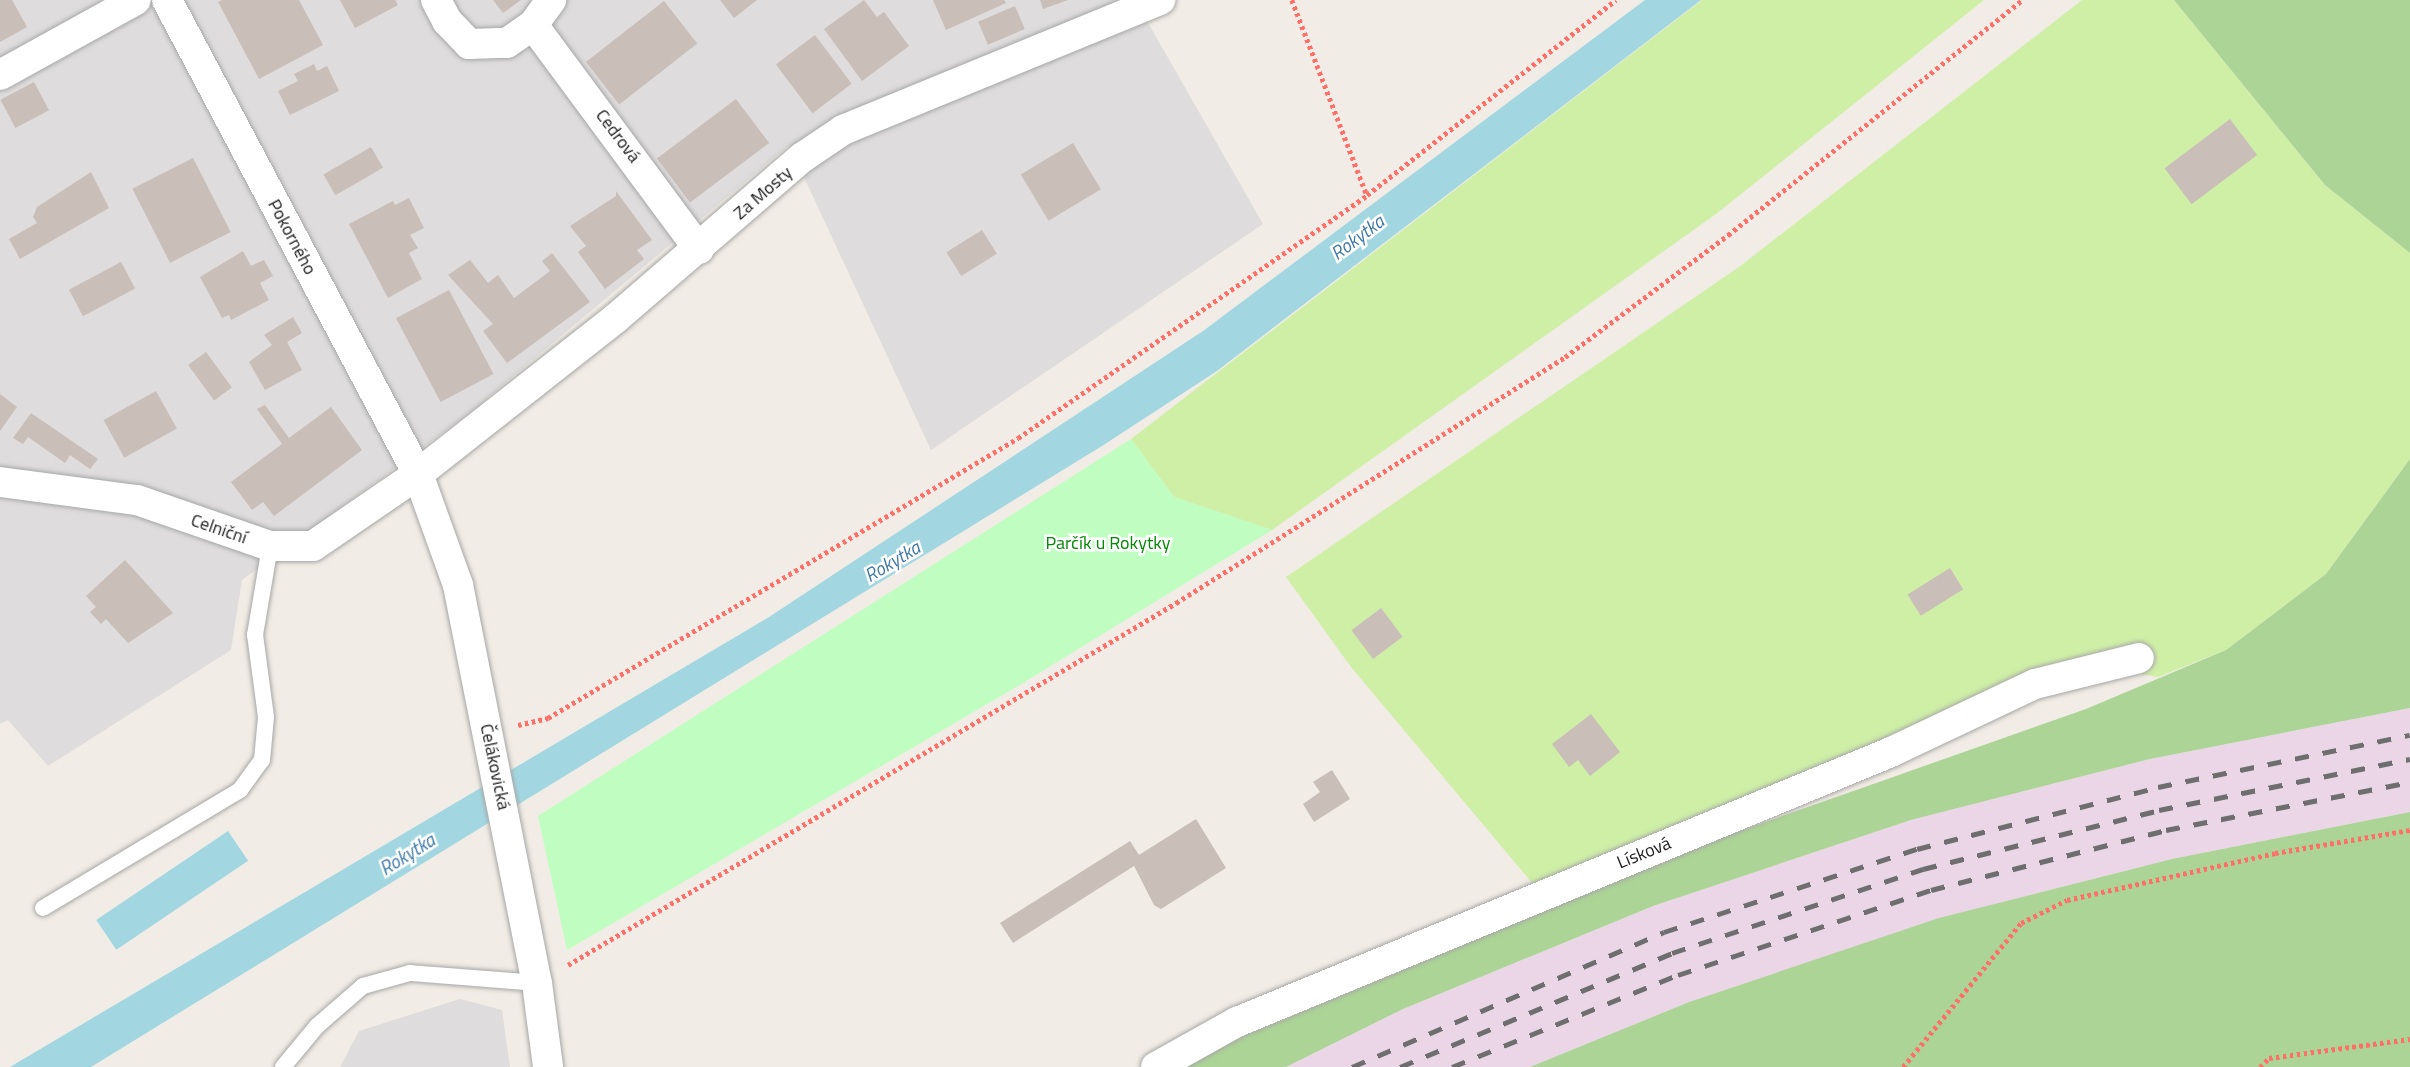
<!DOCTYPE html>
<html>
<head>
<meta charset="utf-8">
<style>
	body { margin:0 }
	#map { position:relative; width:2410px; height:1067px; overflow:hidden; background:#f1ece5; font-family:"Titillium Web",sans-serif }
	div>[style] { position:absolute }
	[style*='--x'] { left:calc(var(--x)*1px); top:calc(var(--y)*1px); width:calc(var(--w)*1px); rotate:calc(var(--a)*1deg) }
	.residential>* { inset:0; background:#dedcdc }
	.industrial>* { inset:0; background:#ebd6e8 }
	.grass>* { inset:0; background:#cfefa7 }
	.forest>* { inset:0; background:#acd496 }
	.park>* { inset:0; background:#bffec0 }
	.water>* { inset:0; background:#a2d7e2; transform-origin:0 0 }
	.building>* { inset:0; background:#c9beb8; transform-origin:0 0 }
	.path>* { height:4.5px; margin-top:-2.25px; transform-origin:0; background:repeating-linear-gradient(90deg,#ff6f68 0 3.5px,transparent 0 7px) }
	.roads { filter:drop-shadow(0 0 2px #a7a7a7) drop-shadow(0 0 2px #a7a7a7) }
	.service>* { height:16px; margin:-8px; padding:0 8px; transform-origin:8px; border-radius:8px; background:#fff }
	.minor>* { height:30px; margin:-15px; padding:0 15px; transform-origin:15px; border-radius:15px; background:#fff }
	.rail>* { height:5px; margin-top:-2.5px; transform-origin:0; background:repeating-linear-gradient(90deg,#6e6e6e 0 14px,transparent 0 28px) }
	span { translate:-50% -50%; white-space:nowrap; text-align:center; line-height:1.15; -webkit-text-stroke:5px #fff; paint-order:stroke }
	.street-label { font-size:18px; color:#202020 }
	.park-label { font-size:18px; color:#028905 }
	.water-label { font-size:19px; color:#3d78a8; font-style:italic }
</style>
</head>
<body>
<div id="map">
	<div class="residential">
		<i style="clip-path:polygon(0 0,1135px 0,1263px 224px,931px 450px,789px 145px,468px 414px,242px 580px,231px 650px,48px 766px,8px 720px,0 724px)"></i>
		<i style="clip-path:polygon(460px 999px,502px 1010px,510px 1067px,340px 1067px,359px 1031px)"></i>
	</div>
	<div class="industrial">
		<i style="clip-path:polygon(2410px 708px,2410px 812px,2172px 859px,1940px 918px,1689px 1002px,1530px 1067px,1286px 1067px,1403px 1009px,1653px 906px,1911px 820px,2150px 759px)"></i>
	</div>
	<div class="grass">
		<i style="clip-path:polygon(1702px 0,1984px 0,1716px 214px,1272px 530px,1174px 497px,1131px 439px)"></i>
		<i style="clip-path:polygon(2082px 0,2174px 0,2325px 185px,2410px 253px,2410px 459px,2326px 574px,2226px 650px,2158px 677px,2062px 661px,1538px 890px,1351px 667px,1286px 577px,1739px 267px)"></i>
	</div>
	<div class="forest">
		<i style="clip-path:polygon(2174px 0,2410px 0,2410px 253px,2325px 185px)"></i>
		<i style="clip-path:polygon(2410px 459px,2410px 708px,2150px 759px,1911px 820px,1653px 906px,1403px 1009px,1286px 1067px,1180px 1067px,1203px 1053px,1723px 837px,2086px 709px,2226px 650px,2326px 574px)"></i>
		<i style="clip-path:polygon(2410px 812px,2410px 1067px,1530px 1067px,1689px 1002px,1939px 918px,2172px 859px)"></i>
	</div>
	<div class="park">
		<i style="clip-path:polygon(1131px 439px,1174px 497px,1272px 530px,1018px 686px,567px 950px,538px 816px)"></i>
	</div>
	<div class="water">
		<i style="clip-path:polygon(1645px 0,1701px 0,1217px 371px,1102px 446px,91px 1067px,10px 1067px,769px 617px,1203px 331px)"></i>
		<i style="left:228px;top:831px;width:36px;height:159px;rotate:56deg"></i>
	</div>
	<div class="building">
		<i style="clip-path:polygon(0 0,12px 0,27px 27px,0 42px)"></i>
		<i style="clip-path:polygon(222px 0,299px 0,323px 45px,259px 79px,218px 2px)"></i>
		<i style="clip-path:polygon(340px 0,395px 0,398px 5px,355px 28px)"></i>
		<i style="clip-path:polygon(493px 0,521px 0,503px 13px)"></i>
		<i style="clip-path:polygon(720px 0,757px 0,734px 18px)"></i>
		<i style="clip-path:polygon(864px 0,877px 17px,884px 12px,909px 46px,862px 81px,824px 29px)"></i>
		<i style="clip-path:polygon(933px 0,1004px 0,1006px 3px,946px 30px)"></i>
		<i style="clip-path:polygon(1040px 0,1068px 0,1043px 9px)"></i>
		<i style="left:664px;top:1px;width:54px;height:99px;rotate:52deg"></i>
		<i style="left:1015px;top:6px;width:25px;height:40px;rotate:67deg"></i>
		<i style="left:815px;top:35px;width:61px;height:49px;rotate:53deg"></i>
		<i style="clip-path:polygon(314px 64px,317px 71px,327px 66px,339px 91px,290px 115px,278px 91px,298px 81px,294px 74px)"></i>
		<i style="left:34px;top:82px;width:32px;height:38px;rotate:62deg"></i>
		<i style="left:736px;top:99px;width:55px;height:99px;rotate:53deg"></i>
		<i style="left:2230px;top:119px;width:45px;height:82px;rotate:53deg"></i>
		<i style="left:1073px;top:143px;width:54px;height:61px;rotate:59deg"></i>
		<i style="left:371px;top:147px;width:24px;height:55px;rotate:60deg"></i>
		<i style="left:193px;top:158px;width:83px;height:68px;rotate:63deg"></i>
		<i style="clip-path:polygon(91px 172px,109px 208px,20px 259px,9px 239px,37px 223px,33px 217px,37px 207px)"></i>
		<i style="clip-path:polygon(616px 191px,652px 240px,637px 250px,644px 259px,605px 289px,578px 252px,586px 246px,570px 226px,616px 196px)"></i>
		<i style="clip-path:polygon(409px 198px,424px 228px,410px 235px,418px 248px,409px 253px,422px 279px,388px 298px,349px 224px,393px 201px,395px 205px)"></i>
		<i style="left:982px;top:230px;width:28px;height:42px;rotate:58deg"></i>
		<i style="clip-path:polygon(243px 251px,251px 266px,264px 260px,273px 276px,260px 283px,269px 300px,231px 320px,229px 315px,222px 318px,200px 277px)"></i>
		<i style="clip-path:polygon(552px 253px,590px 302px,507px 363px,483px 331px,493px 324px,448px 275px,470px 260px,488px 283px,498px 275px,514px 298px,550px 271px,542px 261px)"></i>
		<i style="left:121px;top:262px;width:30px;height:59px;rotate:62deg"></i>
		<i style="left:449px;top:290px;width:95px;height:60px;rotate:62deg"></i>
		<i style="clip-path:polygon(293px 317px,302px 333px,287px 342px,302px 370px,265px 390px,249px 362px,272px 345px,264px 335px)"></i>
		<i style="left:206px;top:352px;width:44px;height:22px;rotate:54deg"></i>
		<i style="left:156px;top:391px;width:43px;height:60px;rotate:61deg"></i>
		<i style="clip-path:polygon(0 394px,17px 407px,0 431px)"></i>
		<i style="clip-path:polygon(265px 405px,289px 438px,331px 407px,362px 450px,274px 516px,263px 502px,252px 510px,231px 482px,282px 444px,257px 409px)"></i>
		<i style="clip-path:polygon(31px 413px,98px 459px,90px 469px,70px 455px,65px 463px,28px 437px,23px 444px,13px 438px)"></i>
		<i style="clip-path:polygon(125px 560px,173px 613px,128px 643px,106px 619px,101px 624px,90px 612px,96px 607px,86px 596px)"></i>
		<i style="left:1950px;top:568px;width:25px;height:50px;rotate:58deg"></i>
		<i style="left:1381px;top:608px;width:36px;height:37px;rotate:53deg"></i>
		<i style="clip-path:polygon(1591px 714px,1620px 752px,1590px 776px,1578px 760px,1569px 767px,1552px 744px)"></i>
		<i style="clip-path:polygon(1332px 770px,1350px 799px,1314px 822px,1303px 804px,1320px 792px,1313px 782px)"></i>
		<i style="clip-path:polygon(1196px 819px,1226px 868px,1161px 909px,1154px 905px,1134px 866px,1013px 943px,1000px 923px,1130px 841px,1139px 855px)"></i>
	</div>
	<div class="path">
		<i style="--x:1292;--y:0;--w:209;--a:69"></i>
		<i style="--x:518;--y:725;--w:31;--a:-13"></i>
		<i style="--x:548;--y:718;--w:547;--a:-30.78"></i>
		<i style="--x:1018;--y:438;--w:425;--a:-34.8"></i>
		<i style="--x:1367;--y:195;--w:316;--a:-38.1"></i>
		<i style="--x:568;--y:965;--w:708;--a:-30.77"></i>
		<i style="--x:1176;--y:603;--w:460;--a:-32.3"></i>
		<i style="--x:1565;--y:357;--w:204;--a:-36.8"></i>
		<i style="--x:1728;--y:235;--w:376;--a:-38.6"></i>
		<i style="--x:1903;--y:1067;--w:186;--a:-50.7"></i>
		<i style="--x:2021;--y:923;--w:51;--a:-26.6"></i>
		<i style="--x:2067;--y:900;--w:213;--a:-12.7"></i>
		<i style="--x:2275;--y:853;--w:137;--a:-9.7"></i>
		<i style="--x:2260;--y:1067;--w:13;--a:-45"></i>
		<i style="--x:2269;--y:1058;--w:142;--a:-7.7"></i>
	</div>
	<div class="roads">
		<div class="service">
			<i style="--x:43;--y:908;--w:230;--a:-30.9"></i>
			<i style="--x:240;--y:790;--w:37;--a:-54"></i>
			<i style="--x:262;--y:760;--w:43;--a:-84.7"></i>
			<i style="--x:266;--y:717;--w:83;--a:-97.6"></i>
			<i style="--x:255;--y:635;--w:90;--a:-80.4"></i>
			<i style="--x:283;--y:1067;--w:53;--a:-50.3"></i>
			<i style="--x:317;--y:1026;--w:61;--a:-41"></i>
			<i style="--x:363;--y:986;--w:49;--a:-15.5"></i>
			<i style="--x:410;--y:973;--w:127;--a:4.5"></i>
		</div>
		<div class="minor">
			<i style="--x:167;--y:0;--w:536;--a:62.1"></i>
			<i style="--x:418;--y:474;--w:118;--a:70.2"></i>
			<i style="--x:458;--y:585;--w:406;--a:78.8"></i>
			<i style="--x:537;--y:983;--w:85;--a:82.5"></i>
			<i style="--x:436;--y:0;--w:24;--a:62"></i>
			<i style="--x:447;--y:21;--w:32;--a:46"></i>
			<i style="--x:469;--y:44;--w:38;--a:-2"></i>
			<i style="--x:507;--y:43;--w:32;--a:-35"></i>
			<i style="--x:533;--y:25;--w:279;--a:53.5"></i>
			<i style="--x:533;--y:25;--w:31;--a:-54"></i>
			<i style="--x:0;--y:75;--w:155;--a:-28.9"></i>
			<i style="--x:0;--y:482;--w:138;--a:7.5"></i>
			<i style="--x:137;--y:500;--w:141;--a:19.1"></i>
			<i style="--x:270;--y:546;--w:43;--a:0"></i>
			<i style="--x:313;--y:546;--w:127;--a:-34.4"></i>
			<i style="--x:418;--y:474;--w:251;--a:-38.2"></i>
			<i style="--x:615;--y:319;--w:248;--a:-40.8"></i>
			<i style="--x:803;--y:157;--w:48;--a:-34"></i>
			<i style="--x:843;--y:130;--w:343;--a:-22.3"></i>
			<i style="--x:1156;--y:1067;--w:93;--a:-29.1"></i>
			<i style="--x:1237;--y:1022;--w:708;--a:-22.43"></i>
			<i style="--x:1891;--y:752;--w:159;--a:-25.3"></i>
			<i style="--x:2035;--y:684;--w:107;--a:-14"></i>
		</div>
	</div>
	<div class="rail">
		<i style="--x:1352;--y:1067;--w:340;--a:-23.4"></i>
		<i style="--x:1664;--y:932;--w:266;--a:-18.2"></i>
		<i style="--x:1917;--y:849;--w:249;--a:-14.4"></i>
		<i style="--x:2158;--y:787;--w:257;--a:-11.7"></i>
		<i style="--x:1400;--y:1067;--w:295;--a:-22.7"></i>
		<i style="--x:1672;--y:953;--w:265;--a:-18.5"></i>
		<i style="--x:1923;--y:869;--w:243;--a:-14"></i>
		<i style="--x:2159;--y:810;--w:256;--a:-11.5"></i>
		<i style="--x:1452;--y:1067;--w:244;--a:-22.2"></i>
		<i style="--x:1678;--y:975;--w:267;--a:-18.6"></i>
		<i style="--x:1931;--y:890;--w:243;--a:-14.3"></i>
		<i style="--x:2166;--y:830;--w:249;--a:-11.1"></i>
	</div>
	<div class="street-label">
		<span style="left:618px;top:136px;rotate:53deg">Cedrová</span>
		<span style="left:763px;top:193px;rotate:-41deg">Za Mosty</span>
		<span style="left:292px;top:237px;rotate:62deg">Pokorného</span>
		<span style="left:219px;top:529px;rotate:19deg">Celniční</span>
		<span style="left:495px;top:767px;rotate:78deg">Čelákovická</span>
		<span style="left:1644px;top:853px;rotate:-22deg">Lísková</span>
	</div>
	<div class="park-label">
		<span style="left:1108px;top:543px">Parčík u Rokytky</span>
	</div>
	<div class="water-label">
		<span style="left:1357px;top:237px;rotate:-37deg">Rokytka</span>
		<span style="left:892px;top:561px;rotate:-31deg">Rokytka</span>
		<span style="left:407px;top:854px;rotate:-32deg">Rokytka</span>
	</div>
</div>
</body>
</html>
